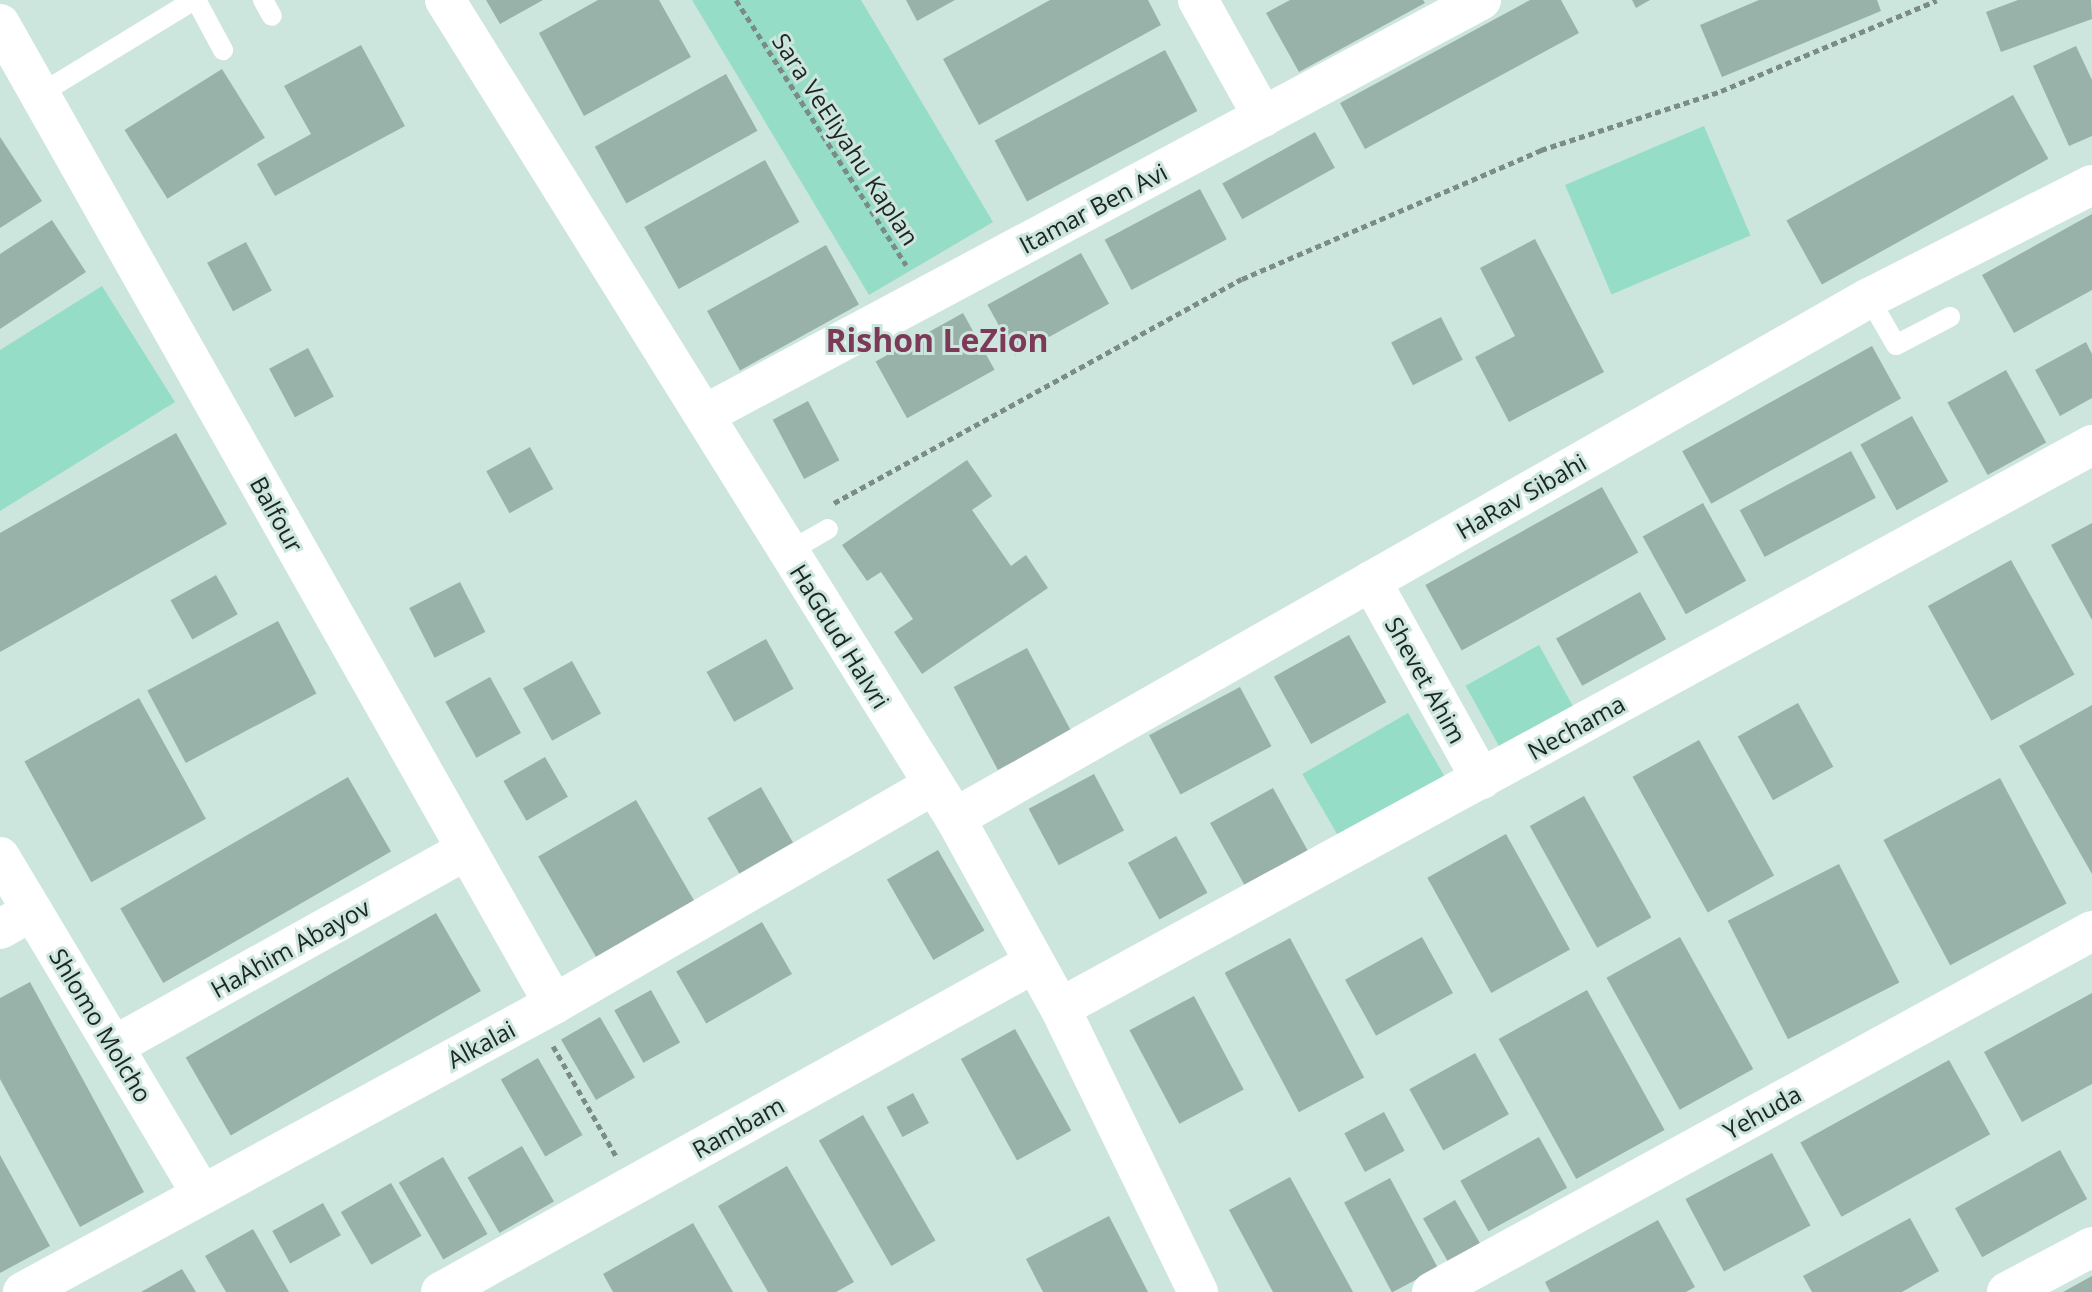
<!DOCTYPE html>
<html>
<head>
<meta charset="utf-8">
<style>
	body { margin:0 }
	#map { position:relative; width:2092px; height:1292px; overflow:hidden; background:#cde6dd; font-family:"Open Sans",sans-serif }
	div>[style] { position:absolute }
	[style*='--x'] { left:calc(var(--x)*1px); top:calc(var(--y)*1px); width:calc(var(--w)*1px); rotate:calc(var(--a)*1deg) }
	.green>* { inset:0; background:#96ddc7; transform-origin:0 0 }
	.building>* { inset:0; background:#99b2a9; transform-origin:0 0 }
	.path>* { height:5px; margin-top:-2.5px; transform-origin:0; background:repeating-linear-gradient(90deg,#7b8c86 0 6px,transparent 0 10px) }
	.lane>* { height:20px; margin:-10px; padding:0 10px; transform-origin:10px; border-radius:10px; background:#fff }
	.street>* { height:40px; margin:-20px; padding:0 20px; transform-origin:20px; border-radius:20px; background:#fff }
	span { translate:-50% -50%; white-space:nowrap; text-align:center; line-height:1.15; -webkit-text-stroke:6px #cde6dd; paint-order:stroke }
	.street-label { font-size:24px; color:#1c2522 }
	.district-label { font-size:32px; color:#7c3958; font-weight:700 }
</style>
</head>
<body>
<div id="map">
	<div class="green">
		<i style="clip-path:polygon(692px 0,861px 0,993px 222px,869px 295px)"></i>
		<i style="left:1704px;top:126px;width:119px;height:151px;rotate:67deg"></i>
		<i style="clip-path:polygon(102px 286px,175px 402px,0 511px,0 350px)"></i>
		<i style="left:1539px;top:645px;width:79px;height:84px;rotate:61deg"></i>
		<i style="left:1408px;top:713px;width:78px;height:122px;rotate:60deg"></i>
	</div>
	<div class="building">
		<i style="clip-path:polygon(486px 0,543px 0,500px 24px)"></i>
		<i style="clip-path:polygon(598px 0,659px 0,691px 57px,584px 116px,539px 33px)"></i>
		<i style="clip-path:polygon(906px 0,955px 0,917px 21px)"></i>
		<i style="clip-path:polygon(1050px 0,1148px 0,1161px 25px,979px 125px,943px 59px)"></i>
		<i style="clip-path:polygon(1290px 0,1423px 0,1425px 3px,1299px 72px,1266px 13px)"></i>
		<i style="clip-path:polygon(1530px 0,1561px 0,1579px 33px,1365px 149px,1340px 103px)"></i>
		<i style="clip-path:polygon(1632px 0,1650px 0,1636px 8px)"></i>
		<i style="clip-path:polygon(1759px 0,1877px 0,1881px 11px,1722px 77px,1700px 25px)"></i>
		<i style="clip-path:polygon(2018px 0,2091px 0,2092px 19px,2001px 52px,1986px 12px)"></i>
		<i style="clip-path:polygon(361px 45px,405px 126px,275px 196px,257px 164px,311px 134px,284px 86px)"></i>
		<i style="clip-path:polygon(2076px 46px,2092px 80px,2092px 136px,2069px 146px,2033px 66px)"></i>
		<i style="left:1165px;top:50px;width:69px;height:193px;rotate:62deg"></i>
		<i style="left:222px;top:69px;width:81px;height:115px;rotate:58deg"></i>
		<i style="left:726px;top:74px;width:65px;height:150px;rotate:61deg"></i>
		<i style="left:2013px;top:95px;width:73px;height:259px;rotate:61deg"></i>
		<i style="left:1315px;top:132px;width:41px;height:106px;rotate:61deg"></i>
		<i style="clip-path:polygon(0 137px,42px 201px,0 228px)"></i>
		<i style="left:765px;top:160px;width:71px;height:138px;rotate:61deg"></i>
		<i style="left:1200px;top:189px;width:57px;height:108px;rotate:62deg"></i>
		<i style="clip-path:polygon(2092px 214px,2092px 290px,2014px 333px,1982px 275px)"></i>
		<i style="clip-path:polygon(52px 220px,86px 272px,0 329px,0 254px)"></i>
		<i style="clip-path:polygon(1535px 239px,1604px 372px,1509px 422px,1475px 357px,1515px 336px,1480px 268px)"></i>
		<i style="left:246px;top:242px;width:55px;height:44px;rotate:62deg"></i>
		<i style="left:826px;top:245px;width:68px;height:136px;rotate:61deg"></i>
		<i style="left:1081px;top:253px;width:58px;height:107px;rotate:61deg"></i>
		<i style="left:963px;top:313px;width:65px;height:100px;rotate:61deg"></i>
		<i style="left:1441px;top:317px;width:48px;height:56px;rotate:63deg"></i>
		<i style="clip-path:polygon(2086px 342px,2092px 354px,2092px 398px,2060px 416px,2035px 370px)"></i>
		<i style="left:1872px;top:346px;width:60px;height:217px;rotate:61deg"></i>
		<i style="left:308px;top:348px;width:55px;height:44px;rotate:62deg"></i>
		<i style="left:2006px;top:370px;width:83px;height:67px;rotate:61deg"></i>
		<i style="left:808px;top:401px;width:67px;height:40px;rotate:62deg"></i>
		<i style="left:1912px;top:416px;width:75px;height:59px;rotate:61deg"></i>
		<i style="clip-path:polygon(176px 433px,227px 524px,0 652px,0 533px)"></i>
		<i style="left:530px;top:447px;width:48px;height:50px;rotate:61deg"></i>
		<i style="left:1851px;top:451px;width:53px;height:126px;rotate:62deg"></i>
		<i style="clip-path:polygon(967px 460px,992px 496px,972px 510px,1011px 566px,1026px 555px,1048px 588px,922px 674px,894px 632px,913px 619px,881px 572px,867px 581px,842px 545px)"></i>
		<i style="left:1602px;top:487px;width:75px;height:202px;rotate:61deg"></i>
		<i style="left:1703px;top:503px;width:89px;height:69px;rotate:61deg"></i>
		<i style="clip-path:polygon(2092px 523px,2092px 620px,2051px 545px)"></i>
		<i style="left:2011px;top:560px;width:131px;height:95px;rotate:61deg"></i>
		<i style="left:216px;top:575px;width:45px;height:52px;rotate:61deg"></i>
		<i style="left:460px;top:582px;width:56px;height:57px;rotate:63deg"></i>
		<i style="left:1640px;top:592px;width:54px;height:96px;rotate:61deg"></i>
		<i style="left:278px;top:621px;width:82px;height:148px;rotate:62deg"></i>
		<i style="left:1349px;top:635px;width:77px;height:86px;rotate:61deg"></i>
		<i style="left:766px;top:639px;width:57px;height:68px;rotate:61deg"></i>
		<i style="left:1027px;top:648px;width:94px;height:83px;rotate:62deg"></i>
		<i style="left:572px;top:661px;width:60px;height:56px;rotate:61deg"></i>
		<i style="left:490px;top:677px;width:64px;height:51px;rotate:61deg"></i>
		<i style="left:1240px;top:687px;width:67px;height:103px;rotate:62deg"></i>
		<i style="left:139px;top:698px;width:138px;height:131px;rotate:61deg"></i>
		<i style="left:1798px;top:703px;width:73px;height:69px;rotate:61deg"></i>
		<i style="clip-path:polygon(2092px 705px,2092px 874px,2019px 746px)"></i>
		<i style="left:1699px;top:740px;width:155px;height:76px;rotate:61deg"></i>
		<i style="left:545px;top:757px;width:46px;height:48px;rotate:60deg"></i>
		<i style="left:1094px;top:774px;width:64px;height:74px;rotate:62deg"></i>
		<i style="left:348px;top:777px;width:86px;height:263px;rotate:60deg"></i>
		<i style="left:2000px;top:778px;width:142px;height:132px;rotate:62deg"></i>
		<i style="left:761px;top:787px;width:64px;height:62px;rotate:60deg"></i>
		<i style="left:1273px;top:788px;width:73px;height:72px;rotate:61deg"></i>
		<i style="left:1584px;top:796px;width:139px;height:62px;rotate:61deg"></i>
		<i style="left:636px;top:800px;width:129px;height:113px;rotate:60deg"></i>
		<i style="left:1506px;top:834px;width:132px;height:90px;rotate:61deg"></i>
		<i style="left:1176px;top:836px;width:65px;height:55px;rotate:61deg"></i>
		<i style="left:938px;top:850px;width:93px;height:59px;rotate:60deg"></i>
		<i style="left:1839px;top:864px;width:133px;height:125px;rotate:63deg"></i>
		<i style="left:436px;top:913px;width:90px;height:289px;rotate:60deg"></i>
		<i style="left:762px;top:922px;width:60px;height:99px;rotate:60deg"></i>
		<i style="left:1422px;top:937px;width:64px;height:88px;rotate:61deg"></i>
		<i style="left:1680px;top:937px;width:151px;height:84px;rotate:61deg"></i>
		<i style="left:1290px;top:938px;width:158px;height:74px;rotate:62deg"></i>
		<i style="clip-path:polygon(30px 982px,144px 1192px,80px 1227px,0 1079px,0 998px)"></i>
		<i style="left:651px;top:990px;width:60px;height:42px;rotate:61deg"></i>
		<i style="left:1587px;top:990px;width:160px;height:101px;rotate:61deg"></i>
		<i style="clip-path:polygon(2092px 993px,2092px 1084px,2022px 1122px,1984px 1052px)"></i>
		<i style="left:1194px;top:996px;width:106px;height:73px;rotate:62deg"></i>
		<i style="left:600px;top:1017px;width:70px;height:45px;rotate:60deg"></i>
		<i style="left:1015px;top:1029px;width:116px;height:62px;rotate:61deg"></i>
		<i style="left:1475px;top:1053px;width:70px;height:75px;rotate:61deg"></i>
		<i style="left:538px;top:1058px;width:89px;height:43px;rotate:60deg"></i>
		<i style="left:1949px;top:1060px;width:85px;height:170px;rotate:61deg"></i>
		<i style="left:913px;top:1093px;width:34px;height:30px;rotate:62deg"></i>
		<i style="left:1384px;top:1112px;width:44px;height:45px;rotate:62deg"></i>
		<i style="left:863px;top:1115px;width:145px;height:51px;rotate:60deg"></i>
		<i style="left:1539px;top:1137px;width:58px;height:90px;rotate:61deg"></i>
		<i style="left:522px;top:1146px;width:64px;height:63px;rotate:60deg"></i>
		<i style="left:2060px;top:1150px;width:56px;height:120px;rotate:61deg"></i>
		<i style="left:1772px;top:1153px;width:82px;height:98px;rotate:62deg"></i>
		<i style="clip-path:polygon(0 1155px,50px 1246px,0 1273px)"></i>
		<i style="left:443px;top:1157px;width:89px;height:51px;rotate:60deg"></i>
		<i style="clip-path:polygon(787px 1166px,854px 1282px,836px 1292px,768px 1292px,718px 1206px)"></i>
		<i style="clip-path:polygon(1290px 1177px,1353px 1292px,1273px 1292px,1229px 1210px)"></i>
		<i style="left:1390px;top:1178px;width:102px;height:52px;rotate:62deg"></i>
		<i style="left:391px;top:1183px;width:61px;height:58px;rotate:60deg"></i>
		<i style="left:1455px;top:1200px;width:50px;height:37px;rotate:60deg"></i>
		<i style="left:323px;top:1203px;width:37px;height:58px;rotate:61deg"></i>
		<i style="clip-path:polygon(1109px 1216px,1148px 1292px,1043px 1292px,1026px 1259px)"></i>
		<i style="clip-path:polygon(1910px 1218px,1939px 1271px,1902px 1292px,1812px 1292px,1803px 1276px)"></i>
		<i style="clip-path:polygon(1658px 1220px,1695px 1287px,1686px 1292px,1550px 1292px,1545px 1282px)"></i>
		<i style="clip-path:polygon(693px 1223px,733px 1292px,613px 1292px,603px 1274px)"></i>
		<i style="clip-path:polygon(253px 1229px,289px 1292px,226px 1292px,205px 1256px)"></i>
		<i style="clip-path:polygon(182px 1269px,196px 1292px,141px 1292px)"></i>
		<i style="clip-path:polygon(2092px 1276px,2092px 1292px,2063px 1292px)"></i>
	</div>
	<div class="path">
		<i style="--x:736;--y:0;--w:315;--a:57.3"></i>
		<i style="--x:834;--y:503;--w:465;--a:-28.8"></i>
		<i style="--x:1242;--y:279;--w:326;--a:-23.3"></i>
		<i style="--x:1541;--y:150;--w:189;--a:-18.1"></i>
		<i style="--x:1721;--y:91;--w:234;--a:-22.8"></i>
		<i style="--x:553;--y:1046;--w:127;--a:60.2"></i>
	</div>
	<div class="lane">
		<i style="--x:196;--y:0;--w:57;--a:61.6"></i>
		<i style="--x:263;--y:0;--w:18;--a:61"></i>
		<i style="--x:40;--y:94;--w:180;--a:-31.4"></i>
		<i style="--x:1869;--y:298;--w:54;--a:60.1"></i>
		<i style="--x:1896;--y:345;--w:61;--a:-27.4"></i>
		<i style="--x:788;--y:552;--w:46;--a:-29.9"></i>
	</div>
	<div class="street">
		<i style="--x:445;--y:0;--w:964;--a:58.06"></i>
		<i style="--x:955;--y:818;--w:217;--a:61.1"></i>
		<i style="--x:1060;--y:1008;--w:316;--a:64.1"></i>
		<i style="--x:1198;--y:0;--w:134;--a:60.9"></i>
		<i style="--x:0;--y:24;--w:1126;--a:60.52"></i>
		<i style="--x:704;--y:415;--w:881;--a:-28.11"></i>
		<i style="--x:1371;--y:581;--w:227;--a:60.9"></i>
		<i style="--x:955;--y:818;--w:1052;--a:-29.64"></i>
		<i style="--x:1869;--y:298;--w:250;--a:-26.9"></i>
		<i style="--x:0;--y:857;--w:393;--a:59.1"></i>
		<i style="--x:0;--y:929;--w:37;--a:-29"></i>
		<i style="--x:1060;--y:1008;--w:1176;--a:-28.61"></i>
		<i style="--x:114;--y:1046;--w:403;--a:-29.1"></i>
		<i style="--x:23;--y:1292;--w:604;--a:-28.47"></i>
		<i style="--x:554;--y:1004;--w:438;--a:-30"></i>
		<i style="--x:441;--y:1292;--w:678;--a:-29.02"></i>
		<i style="--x:1432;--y:1292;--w:752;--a:-28.68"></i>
		<i style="--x:2007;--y:1292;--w:96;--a:-27.9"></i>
	</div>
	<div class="street-label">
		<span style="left:846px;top:139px;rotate:57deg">Sara VeEliyahu Kaplan</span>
		<span style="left:1093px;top:208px;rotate:-28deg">Itamar Ben Avi</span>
		<span style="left:1521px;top:496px;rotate:-30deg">HaRav Sibahi</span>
		<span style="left:277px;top:514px;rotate:61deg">Balfour</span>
		<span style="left:840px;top:636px;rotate:58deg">HaGdud HaIvri</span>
		<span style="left:1426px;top:680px;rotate:61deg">Shevet Ahim</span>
		<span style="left:1576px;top:727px;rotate:-29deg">Nechama</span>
		<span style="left:290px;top:948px;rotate:-29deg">HaAhim Abayov</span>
		<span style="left:101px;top:1025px;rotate:59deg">Shlomo Molcho</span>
		<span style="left:481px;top:1044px;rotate:-28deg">Alkalai</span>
		<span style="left:1762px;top:1112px;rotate:-29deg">Yehuda</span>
		<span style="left:738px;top:1127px;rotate:-29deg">Rambam</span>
	</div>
	<div class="district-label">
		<span style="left:937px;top:340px">Rishon LeZion</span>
	</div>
</div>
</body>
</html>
